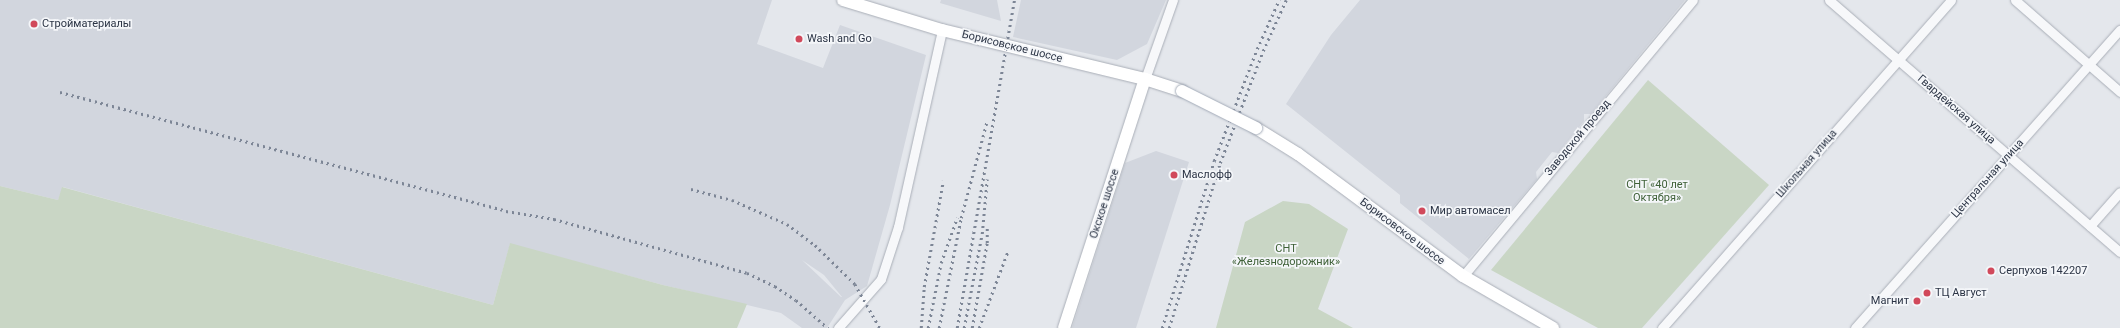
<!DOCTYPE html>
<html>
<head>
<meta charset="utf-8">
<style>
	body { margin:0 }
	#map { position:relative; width:2120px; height:328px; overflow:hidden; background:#e4e7ec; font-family:Roboto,sans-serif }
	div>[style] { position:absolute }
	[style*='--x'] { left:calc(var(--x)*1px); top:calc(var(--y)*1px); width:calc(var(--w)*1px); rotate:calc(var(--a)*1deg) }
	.built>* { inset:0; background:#d2d6de }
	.green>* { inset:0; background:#c9d6c5 }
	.roads { filter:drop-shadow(0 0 1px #a9aeb7) drop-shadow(0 0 1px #a9aeb7) }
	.minor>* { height:9px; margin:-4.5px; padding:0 4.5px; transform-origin:4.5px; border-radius:4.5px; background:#f7f8fa }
	.major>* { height:12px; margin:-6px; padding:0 6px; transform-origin:6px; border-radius:6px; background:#fff }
	.rail>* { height:2.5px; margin-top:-1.25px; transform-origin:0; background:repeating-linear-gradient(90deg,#7d8696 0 2px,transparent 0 6px) }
	.bridges { filter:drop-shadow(0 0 1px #a3abb8) drop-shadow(0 0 1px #a3abb8) }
	.major-bridge>* { height:12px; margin:-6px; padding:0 6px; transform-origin:6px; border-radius:6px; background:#fff }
	.dots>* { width:11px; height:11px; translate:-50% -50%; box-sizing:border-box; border:2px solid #f4f6f9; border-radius:50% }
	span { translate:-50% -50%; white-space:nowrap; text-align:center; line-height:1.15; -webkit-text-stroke:3.5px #f4f6f9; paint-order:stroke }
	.poi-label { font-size:11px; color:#2b3445 }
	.left { translate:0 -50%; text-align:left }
	.right { translate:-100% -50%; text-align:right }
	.street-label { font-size:11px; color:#2b3445 }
	.park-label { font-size:11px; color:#3f6138 }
</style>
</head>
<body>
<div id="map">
	<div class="built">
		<i style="clip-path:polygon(evenodd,0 0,772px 0,757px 44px,823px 68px,840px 25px,926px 55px,890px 205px,867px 286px,845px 300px,827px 328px,802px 328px,781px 313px,663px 285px,510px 244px,493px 305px,63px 187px,58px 200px,0 186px,0 0,802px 260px,824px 275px,842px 297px,841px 297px,802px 260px)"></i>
		<i style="clip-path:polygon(941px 0,997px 0,1001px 21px,940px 3px)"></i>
		<i style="clip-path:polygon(1021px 0,1166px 0,1147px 44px,1117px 60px,1013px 37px)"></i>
		<i style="clip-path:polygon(1360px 0,1685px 0,1591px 114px,1584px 114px,1584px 121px,1558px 153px,1552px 152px,1536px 172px,1537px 179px,1469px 259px,1400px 203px,1400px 195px,1286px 104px,1331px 35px)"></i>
		<i style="clip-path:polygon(1156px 151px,1189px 162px,1136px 328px,1072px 328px,1125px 163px)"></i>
	</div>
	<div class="green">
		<i style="clip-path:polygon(1648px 80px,1769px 185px,1642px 328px,1598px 328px,1491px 270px)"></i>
		<i style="clip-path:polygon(0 186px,58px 200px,62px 187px,493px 305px,510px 243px,663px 285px,747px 304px,737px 328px,0 328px)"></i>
		<i style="clip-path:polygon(1283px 201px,1309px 204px,1348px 229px,1318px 309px,1353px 328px,1216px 328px,1245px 222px)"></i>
	</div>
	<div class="roads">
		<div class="minor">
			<i style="--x:1829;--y:0;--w:385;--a:40.9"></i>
			<i style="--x:2015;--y:0;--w:140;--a:41.2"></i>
			<i style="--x:1145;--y:79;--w:84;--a:-70.5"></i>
			<i style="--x:2090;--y:226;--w:45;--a:-48.6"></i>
			<i style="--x:1463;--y:276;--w:359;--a:-50.2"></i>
			<i style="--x:838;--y:328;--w:65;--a:-48.7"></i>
			<i style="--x:881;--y:279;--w:55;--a:-71.9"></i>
			<i style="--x:898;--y:227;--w:202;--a:-77.4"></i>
			<i style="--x:1662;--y:328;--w:437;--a:-48.6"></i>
			<i style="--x:1855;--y:328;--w:399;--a:-48.4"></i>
		</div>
		<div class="major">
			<i style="--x:843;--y:0;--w:103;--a:16.9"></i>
			<i style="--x:942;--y:30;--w:209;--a:13.6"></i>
			<i style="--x:1145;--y:79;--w:39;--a:18"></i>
			<i style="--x:1256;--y:128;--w:49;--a:31.8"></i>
			<i style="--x:1298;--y:154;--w:205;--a:36.5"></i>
			<i style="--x:1463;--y:276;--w:104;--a:30"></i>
			<i style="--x:1064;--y:328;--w:262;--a:-72"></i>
		</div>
	</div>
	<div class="rail">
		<i style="--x:60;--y:92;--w:462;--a:14.9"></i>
		<i style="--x:506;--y:211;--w:49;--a:9.5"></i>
		<i style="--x:554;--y:219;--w:200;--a:15.6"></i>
		<i style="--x:747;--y:273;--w:31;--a:25"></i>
		<i style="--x:775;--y:286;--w:25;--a:34"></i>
		<i style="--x:796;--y:300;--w:43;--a:41.2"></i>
		<i style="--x:691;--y:189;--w:42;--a:15"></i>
		<i style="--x:732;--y:200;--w:60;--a:23.6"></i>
		<i style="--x:787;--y:224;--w:35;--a:37"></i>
		<i style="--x:815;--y:245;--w:56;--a:44.3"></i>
		<i style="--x:855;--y:284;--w:51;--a:60.4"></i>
		<i style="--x:921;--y:328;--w:41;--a:-85.8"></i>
		<i style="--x:924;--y:287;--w:108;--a:-79.8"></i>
		<i style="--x:928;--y:328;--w:66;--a:-78.7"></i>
		<i style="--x:941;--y:263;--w:48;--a:-70.4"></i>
		<i style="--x:939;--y:328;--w:112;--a:-78.7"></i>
		<i style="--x:961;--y:218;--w:100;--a:-75"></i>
		<i style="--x:957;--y:328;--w:333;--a:-80.1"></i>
		<i style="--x:964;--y:328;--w:96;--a:-79.2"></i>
		<i style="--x:982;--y:234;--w:55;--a:-84.8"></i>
		<i style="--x:972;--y:328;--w:86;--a:-80"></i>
		<i style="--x:987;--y:243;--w:16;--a:-90"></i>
		<i style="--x:979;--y:328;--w:82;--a:-69.4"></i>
		<i style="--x:1162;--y:328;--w:175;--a:-72.7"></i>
		<i style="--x:1214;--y:161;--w:120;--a:-69"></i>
		<i style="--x:1257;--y:49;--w:54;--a:-65.8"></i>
		<i style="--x:1169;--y:328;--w:173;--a:-72.8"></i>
		<i style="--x:1220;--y:163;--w:120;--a:-69"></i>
		<i style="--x:1263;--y:51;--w:56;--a:-65.7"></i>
	</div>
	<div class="bridges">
		<div class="major-bridge">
			<i style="--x:1182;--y:91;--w:83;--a:26.6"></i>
		</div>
	</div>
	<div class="dots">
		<i style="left:34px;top:24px;background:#d1495b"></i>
		<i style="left:799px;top:39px;background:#d1495b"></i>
		<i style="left:1174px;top:175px;background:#d1495b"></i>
		<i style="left:1422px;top:211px;background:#d1495b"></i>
		<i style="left:1991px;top:271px;background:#d1495b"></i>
		<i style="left:1927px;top:293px;background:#d1495b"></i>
		<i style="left:1917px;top:301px;background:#d1495b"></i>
	</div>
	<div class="poi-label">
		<span class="left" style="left:42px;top:24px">Стройматериалы</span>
		<span class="left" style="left:807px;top:39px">Wash and Go</span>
		<span class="left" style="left:1182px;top:175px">Маслофф</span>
		<span class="left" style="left:1430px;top:211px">Мир автомасел</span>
		<span class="left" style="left:1999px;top:271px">Серпухов 142207</span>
		<span class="left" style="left:1935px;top:293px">ТЦ Август</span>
		<span class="right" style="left:1909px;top:301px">Магнит</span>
	</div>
	<div class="street-label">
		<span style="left:1012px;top:47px;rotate:14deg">Борисовское шоссе</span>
		<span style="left:1956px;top:110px;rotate:41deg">Гвардейская улица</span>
		<span style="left:1578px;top:138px;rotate:-50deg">Заводской проезд</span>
		<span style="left:1807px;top:164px;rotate:-49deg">Школьная улица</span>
		<span style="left:1988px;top:179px;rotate:-48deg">Центральная улица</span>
		<span style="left:1105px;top:204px;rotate:-72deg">Окское шоссе</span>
		<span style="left:1402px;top:232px;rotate:37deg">Борисовское шоссе</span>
	</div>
	<div class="park-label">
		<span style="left:1657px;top:192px">СНТ «40 лет<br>Октября»</span>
		<span style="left:1286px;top:256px">СНТ<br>«Железнодорожник»</span>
	</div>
</div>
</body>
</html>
